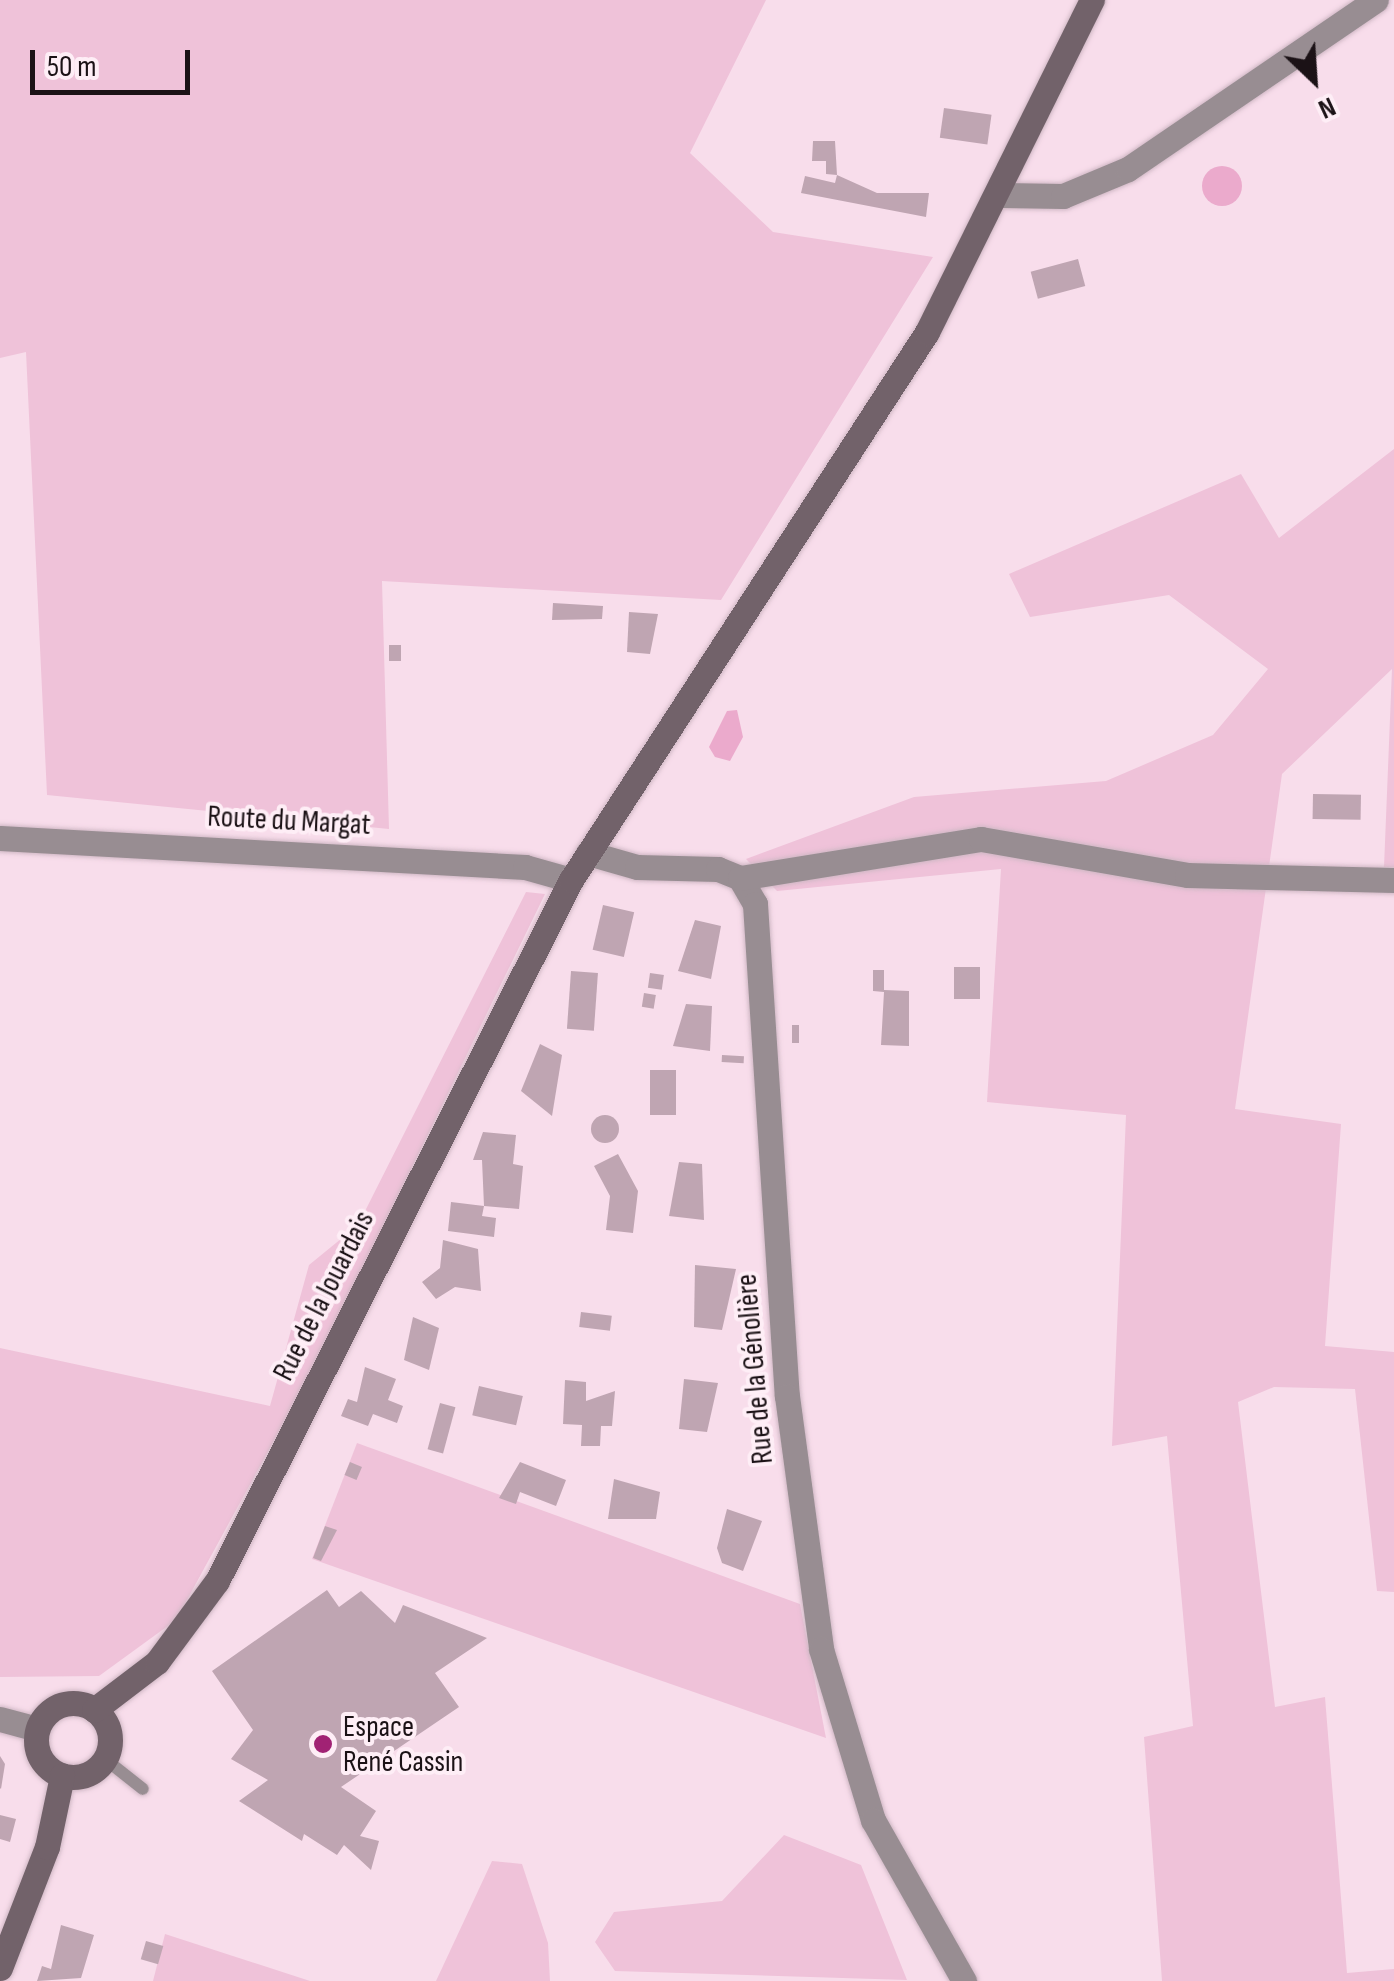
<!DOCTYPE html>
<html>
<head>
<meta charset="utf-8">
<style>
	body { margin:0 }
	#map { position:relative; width:1394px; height:1981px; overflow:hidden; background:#f8ddeb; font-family:"Sofia Sans Condensed",sans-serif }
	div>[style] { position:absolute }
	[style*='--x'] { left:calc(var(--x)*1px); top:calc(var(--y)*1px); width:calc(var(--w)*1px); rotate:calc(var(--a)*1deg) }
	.green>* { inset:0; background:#efc2d9 }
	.water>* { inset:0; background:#ebaacc }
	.round { border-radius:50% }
	.building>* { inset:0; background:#bfa5b2; transform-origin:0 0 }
	.roads { filter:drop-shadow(0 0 2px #d0b8c5) drop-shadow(0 0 2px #d0b8c5) }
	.service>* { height:12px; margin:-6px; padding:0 6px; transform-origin:6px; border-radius:6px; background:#988d92 }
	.minor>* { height:25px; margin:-12.5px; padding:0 12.5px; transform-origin:12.5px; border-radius:12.5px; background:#988d92 }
	.tertiary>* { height:25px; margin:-12.5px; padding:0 12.5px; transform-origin:12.5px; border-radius:12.5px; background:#988d92 }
	.secondary>* { height:25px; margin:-12.5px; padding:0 12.5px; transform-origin:12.5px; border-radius:12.5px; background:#72626a }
	.secondary>.ring { margin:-12.5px; padding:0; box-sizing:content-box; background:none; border:25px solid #72626a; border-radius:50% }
	.dots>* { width:28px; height:28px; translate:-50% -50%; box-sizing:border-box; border:5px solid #feeef6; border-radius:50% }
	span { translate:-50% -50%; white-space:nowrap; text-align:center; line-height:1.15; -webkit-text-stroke:8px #feeef6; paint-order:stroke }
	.street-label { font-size:30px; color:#1b1216 }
	.poi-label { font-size:30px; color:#1b1216 }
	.left { translate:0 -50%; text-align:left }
	.north { position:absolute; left:1264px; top:30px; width:100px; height:100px; -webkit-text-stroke:8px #feeef6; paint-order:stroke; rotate:155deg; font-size:28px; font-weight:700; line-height:40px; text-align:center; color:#1b1216 }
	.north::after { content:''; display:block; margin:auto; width:35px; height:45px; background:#1b1216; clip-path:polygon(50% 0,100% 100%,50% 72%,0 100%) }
	.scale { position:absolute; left:30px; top:50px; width:160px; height:45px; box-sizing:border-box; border:5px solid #1b1216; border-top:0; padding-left:12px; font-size:30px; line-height:35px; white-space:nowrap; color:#1b1216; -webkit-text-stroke:8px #feeef6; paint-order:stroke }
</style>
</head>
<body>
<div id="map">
	<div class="green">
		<i style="clip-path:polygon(0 0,766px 0,690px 153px,773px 232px,933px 257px,721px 600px,382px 581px,389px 829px,47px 795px,26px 352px,0 358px)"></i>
		<i style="clip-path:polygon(1394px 449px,1394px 867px,1384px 867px,1392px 669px,1282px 774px,1235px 1109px,1341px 1124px,1325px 1346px,1394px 1352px,1394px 1592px,1377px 1591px,1355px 1389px,1274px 1387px,1238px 1402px,1275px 1707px,1325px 1697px,1347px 1973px,1394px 1969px,1394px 1981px,1162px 1981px,1144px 1737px,1193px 1726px,1167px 1436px,1112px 1446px,1126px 1115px,987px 1102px,1001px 869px,777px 891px,746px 859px,914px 797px,1106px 781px,1213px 735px,1268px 669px,1169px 595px,1030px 617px,1009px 574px,1241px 474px,1279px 538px)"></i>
		<i style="clip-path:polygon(526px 892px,545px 894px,319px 1358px,176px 1620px,99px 1676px,0 1677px,0 1348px,270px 1406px,309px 1265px,358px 1225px)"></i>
		<i style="clip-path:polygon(357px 1443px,800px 1604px,826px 1738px,312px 1559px)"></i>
		<i style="clip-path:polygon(784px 1835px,861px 1865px,907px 1980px,615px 1971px,595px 1942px,614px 1912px,722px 1901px)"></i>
		<i style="clip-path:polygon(492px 1861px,522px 1864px,548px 1943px,550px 1981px,436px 1981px)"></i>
		<i style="clip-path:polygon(165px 1934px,310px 1981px,153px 1981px)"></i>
	</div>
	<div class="water">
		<i class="round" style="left:1202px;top:166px;width:40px;height:40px"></i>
		<i style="clip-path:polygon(737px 710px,743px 737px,730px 761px,715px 757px,709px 747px,727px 711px)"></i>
	</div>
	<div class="building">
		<i style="left:944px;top:108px;width:48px;height:30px;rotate:8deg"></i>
		<i style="clip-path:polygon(813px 141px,835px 141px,837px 175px,826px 174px,826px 161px,812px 161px)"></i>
		<i style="clip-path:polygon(837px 175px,877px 193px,929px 193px,926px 217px,801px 193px,805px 176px,835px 183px)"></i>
		<i style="left:1078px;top:259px;width:28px;height:49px;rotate:75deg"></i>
		<i style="clip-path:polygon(553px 603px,603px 606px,602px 619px,552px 620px)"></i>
		<i style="clip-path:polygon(629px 612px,658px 614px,650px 654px,627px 652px)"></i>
		<i style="left:389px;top:645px;width:12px;height:16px"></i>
		<i style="left:1313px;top:794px;width:48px;height:25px;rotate:1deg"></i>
		<i style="left:603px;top:905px;width:32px;height:46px;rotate:13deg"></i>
		<i style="clip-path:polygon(695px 920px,721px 926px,711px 979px,678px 971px)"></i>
		<i style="left:954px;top:967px;width:26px;height:32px"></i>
		<i style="clip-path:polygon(873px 970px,884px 970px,884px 990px,909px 991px,909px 1046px,881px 1045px,884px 992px,873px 991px)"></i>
		<i style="left:571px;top:971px;width:27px;height:58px;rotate:4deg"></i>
		<i style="left:650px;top:973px;width:14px;height:15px;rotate:8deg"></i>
		<i style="left:644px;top:993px;width:12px;height:14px;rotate:9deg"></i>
		<i style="clip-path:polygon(686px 1004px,712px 1006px,710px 1051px,673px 1046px)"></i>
		<i style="left:792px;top:1025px;width:7px;height:18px"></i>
		<i style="clip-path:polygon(540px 1044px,562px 1055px,552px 1116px,521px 1091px)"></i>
		<i style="left:722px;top:1055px;width:22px;height:7px;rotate:3deg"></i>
		<i style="left:650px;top:1070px;width:26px;height:45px"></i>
		<i class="round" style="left:591px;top:1115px;width:28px;height:28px"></i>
		<i style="clip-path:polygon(483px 1132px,516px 1135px,513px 1164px,523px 1166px,519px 1209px,484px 1206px,482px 1216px,496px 1218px,494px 1237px,448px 1231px,451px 1202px,484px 1206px,482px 1160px,473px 1160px)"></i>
		<i style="clip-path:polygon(618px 1154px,638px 1191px,633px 1233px,606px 1230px,610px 1196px,594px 1166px)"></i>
		<i style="clip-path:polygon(679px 1162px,702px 1164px,704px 1220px,669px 1216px)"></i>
		<i style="clip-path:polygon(443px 1240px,478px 1249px,481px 1291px,455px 1287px,436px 1299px,422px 1282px,440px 1268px)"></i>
		<i style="clip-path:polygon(695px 1265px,736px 1269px,722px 1330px,694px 1327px)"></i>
		<i style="left:581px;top:1312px;width:31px;height:15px;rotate:7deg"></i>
		<i style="clip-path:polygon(413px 1317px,439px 1328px,429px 1370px,404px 1360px)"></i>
		<i style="clip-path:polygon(365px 1367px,396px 1379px,388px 1400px,403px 1406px,397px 1423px,373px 1414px,368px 1426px,341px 1416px,348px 1399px,357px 1402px)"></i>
		<i style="clip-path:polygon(684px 1379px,718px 1383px,707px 1432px,679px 1429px)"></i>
		<i style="clip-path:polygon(565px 1380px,586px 1382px,586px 1401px,615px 1391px,612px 1426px,601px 1426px,600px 1446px,581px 1446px,582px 1425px,563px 1424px)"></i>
		<i style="left:479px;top:1386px;width:45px;height:30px;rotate:13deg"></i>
		<i style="left:440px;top:1403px;width:16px;height:48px;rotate:15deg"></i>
		<i style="left:350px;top:1462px;width:13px;height:14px;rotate:23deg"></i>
		<i style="clip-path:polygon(520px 1462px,566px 1480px,556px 1506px,520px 1492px,516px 1504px,499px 1498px)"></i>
		<i style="clip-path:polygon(614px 1479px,660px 1492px,656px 1519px,608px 1519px)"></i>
		<i style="clip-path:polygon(727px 1509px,762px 1521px,743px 1571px,722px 1563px,717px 1548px)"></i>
		<i style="clip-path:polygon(325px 1526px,337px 1530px,321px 1561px,313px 1558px)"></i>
		<i style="clip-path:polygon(327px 1590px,339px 1607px,361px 1591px,395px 1623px,403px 1605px,487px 1638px,435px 1673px,459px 1707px,341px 1787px,376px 1811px,360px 1836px,379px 1841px,371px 1870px,344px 1845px,337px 1855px,304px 1834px,302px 1841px,239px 1801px,268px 1780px,231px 1759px,253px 1730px,212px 1671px)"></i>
		<i style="clip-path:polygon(0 1756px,5px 1764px,1px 1789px,0 1788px)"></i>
		<i style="clip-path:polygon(0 1815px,16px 1819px,10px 1842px,0 1839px)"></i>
		<i style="clip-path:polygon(61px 1925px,94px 1935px,81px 1978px,37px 1981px,42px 1966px,51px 1969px)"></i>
		<i style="left:146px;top:1941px;width:18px;height:19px;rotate:16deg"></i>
	</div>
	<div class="roads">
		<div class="service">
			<i style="--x:105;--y:1759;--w:48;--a:38.3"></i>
		</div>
		<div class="minor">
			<i style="--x:1002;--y:195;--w:61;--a:0.9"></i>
			<i style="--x:1063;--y:196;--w:70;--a:-22.6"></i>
			<i style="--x:1128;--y:169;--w:300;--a:-34.3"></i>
			<i style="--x:0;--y:838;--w:526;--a:3.16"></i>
			<i style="--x:525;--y:867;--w:48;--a:15.8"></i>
			<i style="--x:588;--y:853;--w:51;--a:15.9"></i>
			<i style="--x:637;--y:867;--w:81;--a:1.4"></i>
			<i style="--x:718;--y:869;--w:24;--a:22"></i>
			<i style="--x:740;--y:878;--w:30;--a:60"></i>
			<i style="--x:755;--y:904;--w:493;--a:86.3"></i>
			<i style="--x:787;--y:1396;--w:255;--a:82.3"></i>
			<i style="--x:821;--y:1649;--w:179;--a:73.1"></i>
			<i style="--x:873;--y:1820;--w:185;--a:60.5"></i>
			<i style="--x:740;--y:878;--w:244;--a:-9.2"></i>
			<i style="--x:981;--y:839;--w:209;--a:9.9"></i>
			<i style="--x:1187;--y:875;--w:207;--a:1.4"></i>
		</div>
		<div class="tertiary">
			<i style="--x:0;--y:1719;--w:38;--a:15"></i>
		</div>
		<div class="secondary">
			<i class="ring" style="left:36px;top:1703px;width:49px;height:49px"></i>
			<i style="--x:94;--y:1710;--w:79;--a:-37.3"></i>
			<i style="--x:157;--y:1662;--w:101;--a:-53.5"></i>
			<i style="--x:217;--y:1581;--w:785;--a:-63.21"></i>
			<i style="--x:571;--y:880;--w:653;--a:-56.99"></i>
			<i style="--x:927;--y:332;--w:371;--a:-63.6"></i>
			<i style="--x:0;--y:1968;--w:130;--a:-68.8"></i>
			<i style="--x:47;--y:1847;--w:73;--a:-78.1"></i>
		</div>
	</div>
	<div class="dots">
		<i style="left:323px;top:1744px;background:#a12274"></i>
	</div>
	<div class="street-label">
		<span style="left:289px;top:821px;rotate:3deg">Route du Margat</span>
		<span style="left:324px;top:1296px;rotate:-63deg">Rue de la Jouardais</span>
		<span style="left:755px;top:1369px;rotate:-95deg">Rue de la Génolière</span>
	</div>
	<div class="poi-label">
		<span class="left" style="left:343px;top:1744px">Espace<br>René Cassin</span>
	</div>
	<div class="north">N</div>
	<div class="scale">50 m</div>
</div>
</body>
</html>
